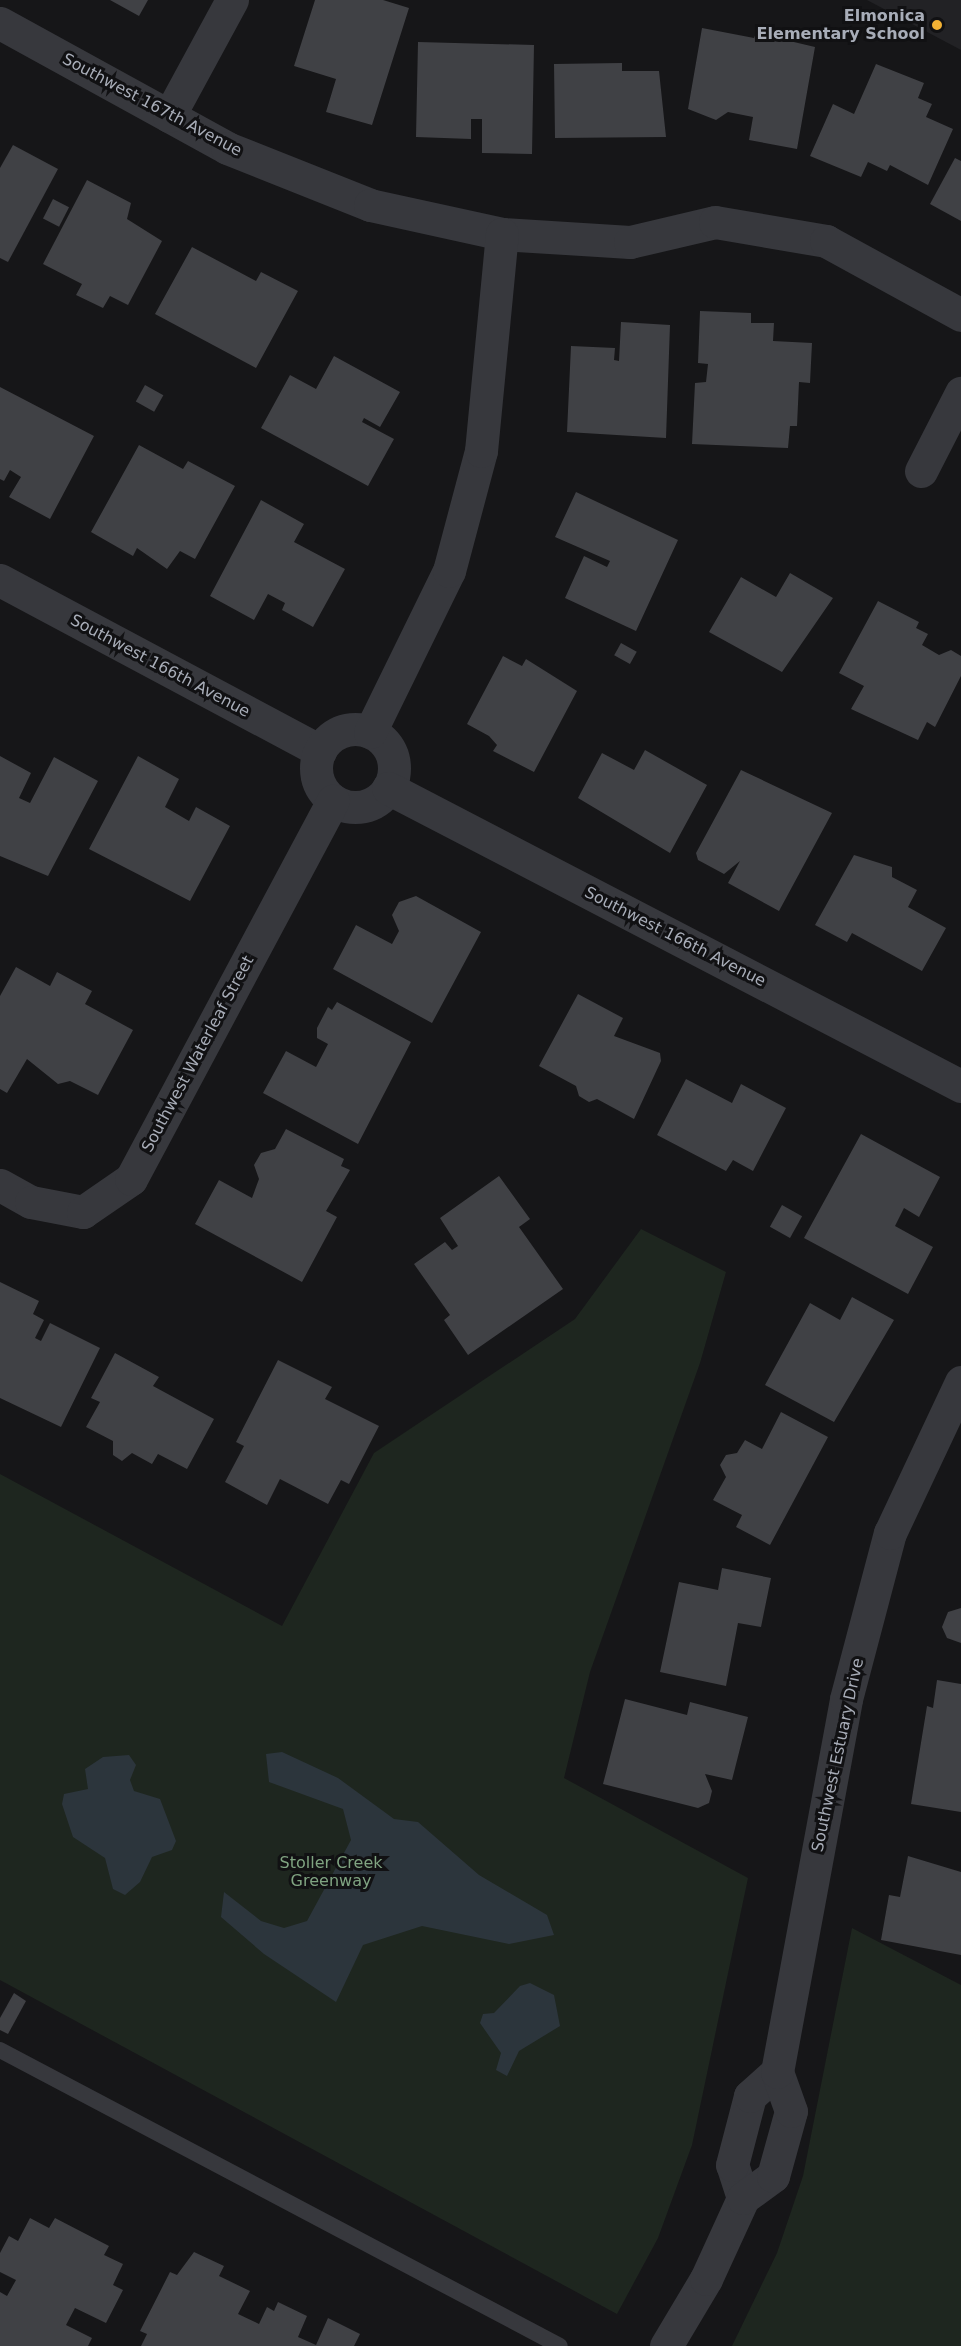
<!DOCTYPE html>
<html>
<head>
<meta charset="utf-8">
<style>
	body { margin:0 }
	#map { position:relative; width:961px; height:2346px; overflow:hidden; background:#161618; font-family:"DejaVu Sans",sans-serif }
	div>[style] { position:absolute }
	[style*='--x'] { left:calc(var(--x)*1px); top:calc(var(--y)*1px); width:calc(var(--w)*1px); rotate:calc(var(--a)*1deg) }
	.built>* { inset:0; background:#222225 }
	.green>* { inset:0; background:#1e261f }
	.water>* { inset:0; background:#2c353c }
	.building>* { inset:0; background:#404145; transform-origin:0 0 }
	.service>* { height:16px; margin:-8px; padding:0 8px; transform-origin:8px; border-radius:8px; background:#37383d }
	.minor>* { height:33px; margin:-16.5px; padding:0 16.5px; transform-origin:16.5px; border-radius:16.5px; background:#37383d }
	.minor>.ring { margin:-16.5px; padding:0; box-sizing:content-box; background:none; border:33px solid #37383d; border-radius:50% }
	.dots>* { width:16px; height:16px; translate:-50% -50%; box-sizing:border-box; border:3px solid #111113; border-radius:50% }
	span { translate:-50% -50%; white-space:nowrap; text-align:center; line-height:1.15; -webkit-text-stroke:6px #111113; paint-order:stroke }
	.poi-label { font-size:16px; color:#a8adb8; font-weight:700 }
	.right { translate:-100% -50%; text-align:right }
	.street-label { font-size:16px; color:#a8adb8 }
	.park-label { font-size:16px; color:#7fa381 }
</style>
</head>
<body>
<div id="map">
	<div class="built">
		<i style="clip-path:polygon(867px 0,961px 0,961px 50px)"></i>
	</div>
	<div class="green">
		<i style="clip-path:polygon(641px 1229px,726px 1272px,700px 1363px,590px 1672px,564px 1778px,748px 1878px,692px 2145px,658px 2238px,617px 2314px,0 1980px,0 1474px,282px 1626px,374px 1453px,575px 1319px)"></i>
		<i style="clip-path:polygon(852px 1928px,961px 1985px,961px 2346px,732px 2346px,777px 2253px,803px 2176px)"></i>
	</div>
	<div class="water">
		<i style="clip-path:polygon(282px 1752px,338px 1778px,394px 1819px,418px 1822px,479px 1875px,547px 1915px,554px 1935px,509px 1944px,422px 1926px,363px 1945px,336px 2002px,264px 1954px,221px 1917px,224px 1892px,261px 1921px,284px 1928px,307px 1921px,351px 1840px,343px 1809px,269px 1782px,266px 1754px)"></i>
		<i style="clip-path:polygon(129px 1755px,136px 1765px,130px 1780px,134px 1791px,160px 1799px,176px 1841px,172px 1850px,152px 1857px,140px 1882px,125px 1895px,113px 1889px,105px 1858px,73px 1837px,62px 1804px,64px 1794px,88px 1789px,85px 1769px,103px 1757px)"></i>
		<i style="clip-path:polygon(530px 1983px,554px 1995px,560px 2026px,519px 2051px,507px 2076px,496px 2070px,501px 2053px,480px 2023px,483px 2014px,494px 2013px,520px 1986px)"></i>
	</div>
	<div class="building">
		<i style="clip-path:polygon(110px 0,148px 0,139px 16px)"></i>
		<i style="clip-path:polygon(315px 0,383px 0,409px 8px,372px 125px,326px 112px,336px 79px,294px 66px)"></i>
		<i style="clip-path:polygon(702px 28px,754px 38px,756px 33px,815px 47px,797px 149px,749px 140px,753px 117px,728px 112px,716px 120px,688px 109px)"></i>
		<i style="clip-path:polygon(418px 42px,534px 45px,532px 154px,482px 153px,482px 119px,471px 119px,471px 139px,416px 137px)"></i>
		<i style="clip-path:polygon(622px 63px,622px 71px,659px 71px,666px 137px,555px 138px,554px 64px)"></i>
		<i style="clip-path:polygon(876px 64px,924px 83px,918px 98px,932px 104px,926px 117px,953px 129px,928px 185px,890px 165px,887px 171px,868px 162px,861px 177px,810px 156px,833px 104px,854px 114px)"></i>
		<i style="clip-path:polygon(13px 145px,58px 169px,8px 262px,0 258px,0 168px)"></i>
		<i style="clip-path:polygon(955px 158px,961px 161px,961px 221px,930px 204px)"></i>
		<i style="clip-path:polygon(87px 180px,131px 203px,127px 219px,162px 241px,128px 305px,110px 296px,103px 308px,76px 295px,82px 284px,43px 264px)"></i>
		<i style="left:53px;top:199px;width:18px;height:22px;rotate:27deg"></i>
		<i style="clip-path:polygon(192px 247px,256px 281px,261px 272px,298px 291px,256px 368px,155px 314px)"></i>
		<i style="clip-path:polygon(700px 311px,751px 313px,751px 323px,774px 323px,773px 341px,812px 343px,810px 383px,799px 382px,797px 426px,790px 426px,788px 448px,692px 444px,695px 383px,706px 382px,708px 364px,698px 363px)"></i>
		<i style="clip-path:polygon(621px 322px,670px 325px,666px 438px,567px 432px,571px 346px,615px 348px,614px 360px,619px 361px)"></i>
		<i style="clip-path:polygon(334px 356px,400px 392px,380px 427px,364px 418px,362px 422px,394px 439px,368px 486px,261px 428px,290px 375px,316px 389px)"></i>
		<i style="left:145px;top:385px;width:21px;height:19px;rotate:29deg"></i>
		<i style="clip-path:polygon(0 387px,94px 436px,50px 519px,9px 497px,21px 477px,10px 470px,4px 481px,0 479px)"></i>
		<i style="clip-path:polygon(139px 445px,183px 469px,188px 461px,235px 486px,195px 559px,180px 551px,167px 569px,137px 548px,133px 556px,91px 532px)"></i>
		<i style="clip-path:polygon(576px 492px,678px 540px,636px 631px,565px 598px,584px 556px,607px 567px,610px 561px,555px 537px)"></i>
		<i style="clip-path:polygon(261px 500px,304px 524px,294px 542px,345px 569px,313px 627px,282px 610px,285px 603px,268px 594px,254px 620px,210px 596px)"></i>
		<i style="clip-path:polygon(790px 573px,833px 598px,782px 672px,709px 632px,741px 577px,776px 597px)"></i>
		<i style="clip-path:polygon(878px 601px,919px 622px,916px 628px,928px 634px,922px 645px,939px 655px,951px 650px,961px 656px,961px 676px,935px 727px,927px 722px,918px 740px,851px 709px,864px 686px,839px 673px)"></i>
		<i style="left:621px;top:643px;width:18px;height:14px;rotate:29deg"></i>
		<i style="clip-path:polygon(503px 656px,522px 666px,526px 659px,577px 691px,534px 772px,493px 751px,497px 745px,489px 736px,467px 724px)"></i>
		<i style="clip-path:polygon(645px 750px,707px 785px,670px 853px,578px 798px,602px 753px,634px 770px)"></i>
		<i style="clip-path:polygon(0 756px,31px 773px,19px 798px,30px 803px,54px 757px,98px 781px,48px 876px,0 856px)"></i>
		<i style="clip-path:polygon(138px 756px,179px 779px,165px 807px,189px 821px,196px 807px,230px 826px,190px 901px,89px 849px)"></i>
		<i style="clip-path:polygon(741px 770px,832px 813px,779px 911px,728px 883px,740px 861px,724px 874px,698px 860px,696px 853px)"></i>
		<i style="clip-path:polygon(854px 855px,892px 867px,892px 877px,917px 890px,908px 907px,946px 928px,922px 971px,852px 933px,847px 942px,815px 925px)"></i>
		<i style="clip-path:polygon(416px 896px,481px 932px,432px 1023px,333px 969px,356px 925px,392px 944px,399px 931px,392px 915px,399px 902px)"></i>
		<i style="clip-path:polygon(16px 967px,50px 986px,57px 972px,92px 991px,85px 1004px,133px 1030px,98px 1095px,70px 1081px,58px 1084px,27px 1059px,7px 1093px,0 1089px,0 996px)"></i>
		<i style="clip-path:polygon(578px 994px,623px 1018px,614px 1036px,660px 1053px,661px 1061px,634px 1119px,597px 1099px,589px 1102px,579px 1096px,576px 1086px,539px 1066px)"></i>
		<i style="clip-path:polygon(337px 1002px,411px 1042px,358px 1144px,263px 1093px,286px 1051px,316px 1067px,328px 1044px,317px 1038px,317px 1028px,328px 1007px,332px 1010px)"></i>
		<i style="clip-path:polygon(686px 1079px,732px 1103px,741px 1084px,786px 1108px,753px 1171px,733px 1160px,726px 1171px,657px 1135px)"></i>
		<i style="clip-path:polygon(286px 1129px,344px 1159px,341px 1166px,350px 1170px,326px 1211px,337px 1217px,302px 1282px,195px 1224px,219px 1180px,252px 1198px,259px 1179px,254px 1165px,261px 1153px,275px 1149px)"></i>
		<i style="clip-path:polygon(861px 1134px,940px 1177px,919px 1217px,904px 1208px,895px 1226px,933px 1247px,908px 1294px,804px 1238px)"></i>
		<i style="clip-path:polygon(499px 1176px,530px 1219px,519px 1227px,563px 1289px,468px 1355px,444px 1320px,450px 1315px,414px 1264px,445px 1242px,452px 1250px,458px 1246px,440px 1218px)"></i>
		<i style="left:782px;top:1205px;width:23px;height:25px;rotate:29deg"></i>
		<i style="clip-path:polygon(0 1282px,39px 1301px,33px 1314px,44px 1320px,35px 1338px,41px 1341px,50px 1323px,100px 1348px,61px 1427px,0 1398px)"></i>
		<i style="clip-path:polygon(852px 1297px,894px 1320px,834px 1422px,765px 1385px,810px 1303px,840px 1320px)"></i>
		<i style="clip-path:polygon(115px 1353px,159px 1377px,153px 1386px,214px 1419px,187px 1469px,158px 1454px,152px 1464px,132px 1453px,122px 1461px,113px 1455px,113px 1441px,86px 1427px,100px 1402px,91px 1398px)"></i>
		<i style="clip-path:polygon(278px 1360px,332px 1387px,325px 1399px,379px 1426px,349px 1484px,341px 1480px,328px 1504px,280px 1479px,267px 1505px,225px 1482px,244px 1446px,236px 1442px)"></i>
		<i style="clip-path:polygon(781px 1412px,828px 1437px,770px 1545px,736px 1527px,742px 1515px,713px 1500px,726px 1477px,720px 1465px,726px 1455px,737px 1453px,745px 1440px,762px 1449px)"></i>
		<i style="clip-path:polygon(722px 1568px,771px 1578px,761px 1627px,738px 1623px,726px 1686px,660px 1672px,679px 1582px,718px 1590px)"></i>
		<i style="clip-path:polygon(961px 1608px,961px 1643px,947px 1638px,942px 1627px,948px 1612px)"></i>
		<i style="clip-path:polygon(937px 1680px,961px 1684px,961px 1812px,911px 1804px,927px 1706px,933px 1708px)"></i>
		<i style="clip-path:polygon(625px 1699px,687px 1715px,690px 1702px,748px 1717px,732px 1780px,705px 1774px,712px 1791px,709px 1803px,698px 1808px,603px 1784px)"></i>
		<i style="clip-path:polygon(908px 1856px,961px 1872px,961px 1955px,881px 1940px,889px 1895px,900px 1897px)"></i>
		<i style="clip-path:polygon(14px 1993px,26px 2001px,8px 2034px,0 2030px,0 2018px)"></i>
		<i style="clip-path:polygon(30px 2218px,49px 2228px,55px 2218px,109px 2246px,104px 2255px,123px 2264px,113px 2285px,123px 2290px,106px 2323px,75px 2308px,66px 2325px,92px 2338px,88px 2346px,0 2346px,0 2292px,7px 2296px,16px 2280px,0 2272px,0 2253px,9px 2236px,18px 2241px)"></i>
		<i style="clip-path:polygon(194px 2252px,224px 2266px,219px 2276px,250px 2291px,238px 2314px,259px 2324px,267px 2307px,274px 2311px,278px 2302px,307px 2316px,298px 2337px,316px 2345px,328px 2318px,360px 2334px,354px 2346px,141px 2346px,147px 2334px,140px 2331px,170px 2272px,177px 2275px)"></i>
	</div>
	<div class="service">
		<i style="--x:0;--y:2050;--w:633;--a:27.86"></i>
	</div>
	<div class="minor">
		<i style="--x:0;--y:23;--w:259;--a:28.8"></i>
		<i style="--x:227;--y:148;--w:154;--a:21.7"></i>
		<i style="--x:370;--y:205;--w:135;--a:12.4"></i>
		<i style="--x:502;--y:234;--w:128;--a:3.6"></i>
		<i style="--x:630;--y:242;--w:87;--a:-13.2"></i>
		<i style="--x:715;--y:222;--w:113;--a:9.7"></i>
		<i style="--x:826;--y:241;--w:154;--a:28.7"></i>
		<i style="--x:169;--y:116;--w:132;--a:-61.5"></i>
		<i style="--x:921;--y:471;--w:88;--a:-62.9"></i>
		<i style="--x:0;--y:580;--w:363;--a:28.1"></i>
		<i class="ring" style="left:316px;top:729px;width:45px;height:45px"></i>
		<i style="--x:370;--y:732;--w:179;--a:-63.9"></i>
		<i style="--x:449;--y:571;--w:124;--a:-75.1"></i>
		<i style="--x:481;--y:451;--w:218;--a:-84.5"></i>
		<i style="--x:388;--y:788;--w:646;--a:27.48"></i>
		<i style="--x:0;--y:1185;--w:35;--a:29"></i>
		<i style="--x:31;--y:1202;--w:53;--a:10.9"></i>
		<i style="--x:83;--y:1212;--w:58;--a:-34.5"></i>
		<i style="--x:131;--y:1179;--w:429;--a:-61.9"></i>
		<i style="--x:743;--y:2198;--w:35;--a:-108"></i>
		<i style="--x:732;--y:2165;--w:71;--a:-75.4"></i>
		<i style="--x:750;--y:2096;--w:36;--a:-42"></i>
		<i style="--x:666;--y:2346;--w:78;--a:-59.2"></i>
		<i style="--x:706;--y:2279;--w:89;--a:-65.4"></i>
		<i style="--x:743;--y:2198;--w:37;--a:-36"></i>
		<i style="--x:773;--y:2176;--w:67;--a:-74.5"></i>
		<i style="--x:791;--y:2111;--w:41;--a:-109.7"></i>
		<i style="--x:777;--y:2072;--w:379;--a:-79.5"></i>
		<i style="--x:846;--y:1699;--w:172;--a:-75.2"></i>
		<i style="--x:890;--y:1533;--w:167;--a:-64.8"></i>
	</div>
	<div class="dots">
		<i style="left:937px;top:25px;background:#f2b134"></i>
	</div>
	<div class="poi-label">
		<span class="right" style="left:925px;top:25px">Elmonica<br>Elementary School</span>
	</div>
	<div class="street-label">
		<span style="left:152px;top:105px;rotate:28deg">Southwest 167th Avenue</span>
		<span style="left:160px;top:666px;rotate:28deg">Southwest 166th Avenue</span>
		<span style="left:675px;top:937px;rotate:27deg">Southwest 166th Avenue</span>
		<span style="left:198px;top:1054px;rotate:-62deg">Southwest Waterleaf Street</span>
		<span style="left:838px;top:1755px;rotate:-78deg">Southwest Estuary Drive</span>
	</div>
	<div class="park-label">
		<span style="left:331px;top:1872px">Stoller Creek<br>Greenway</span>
	</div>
</div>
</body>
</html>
